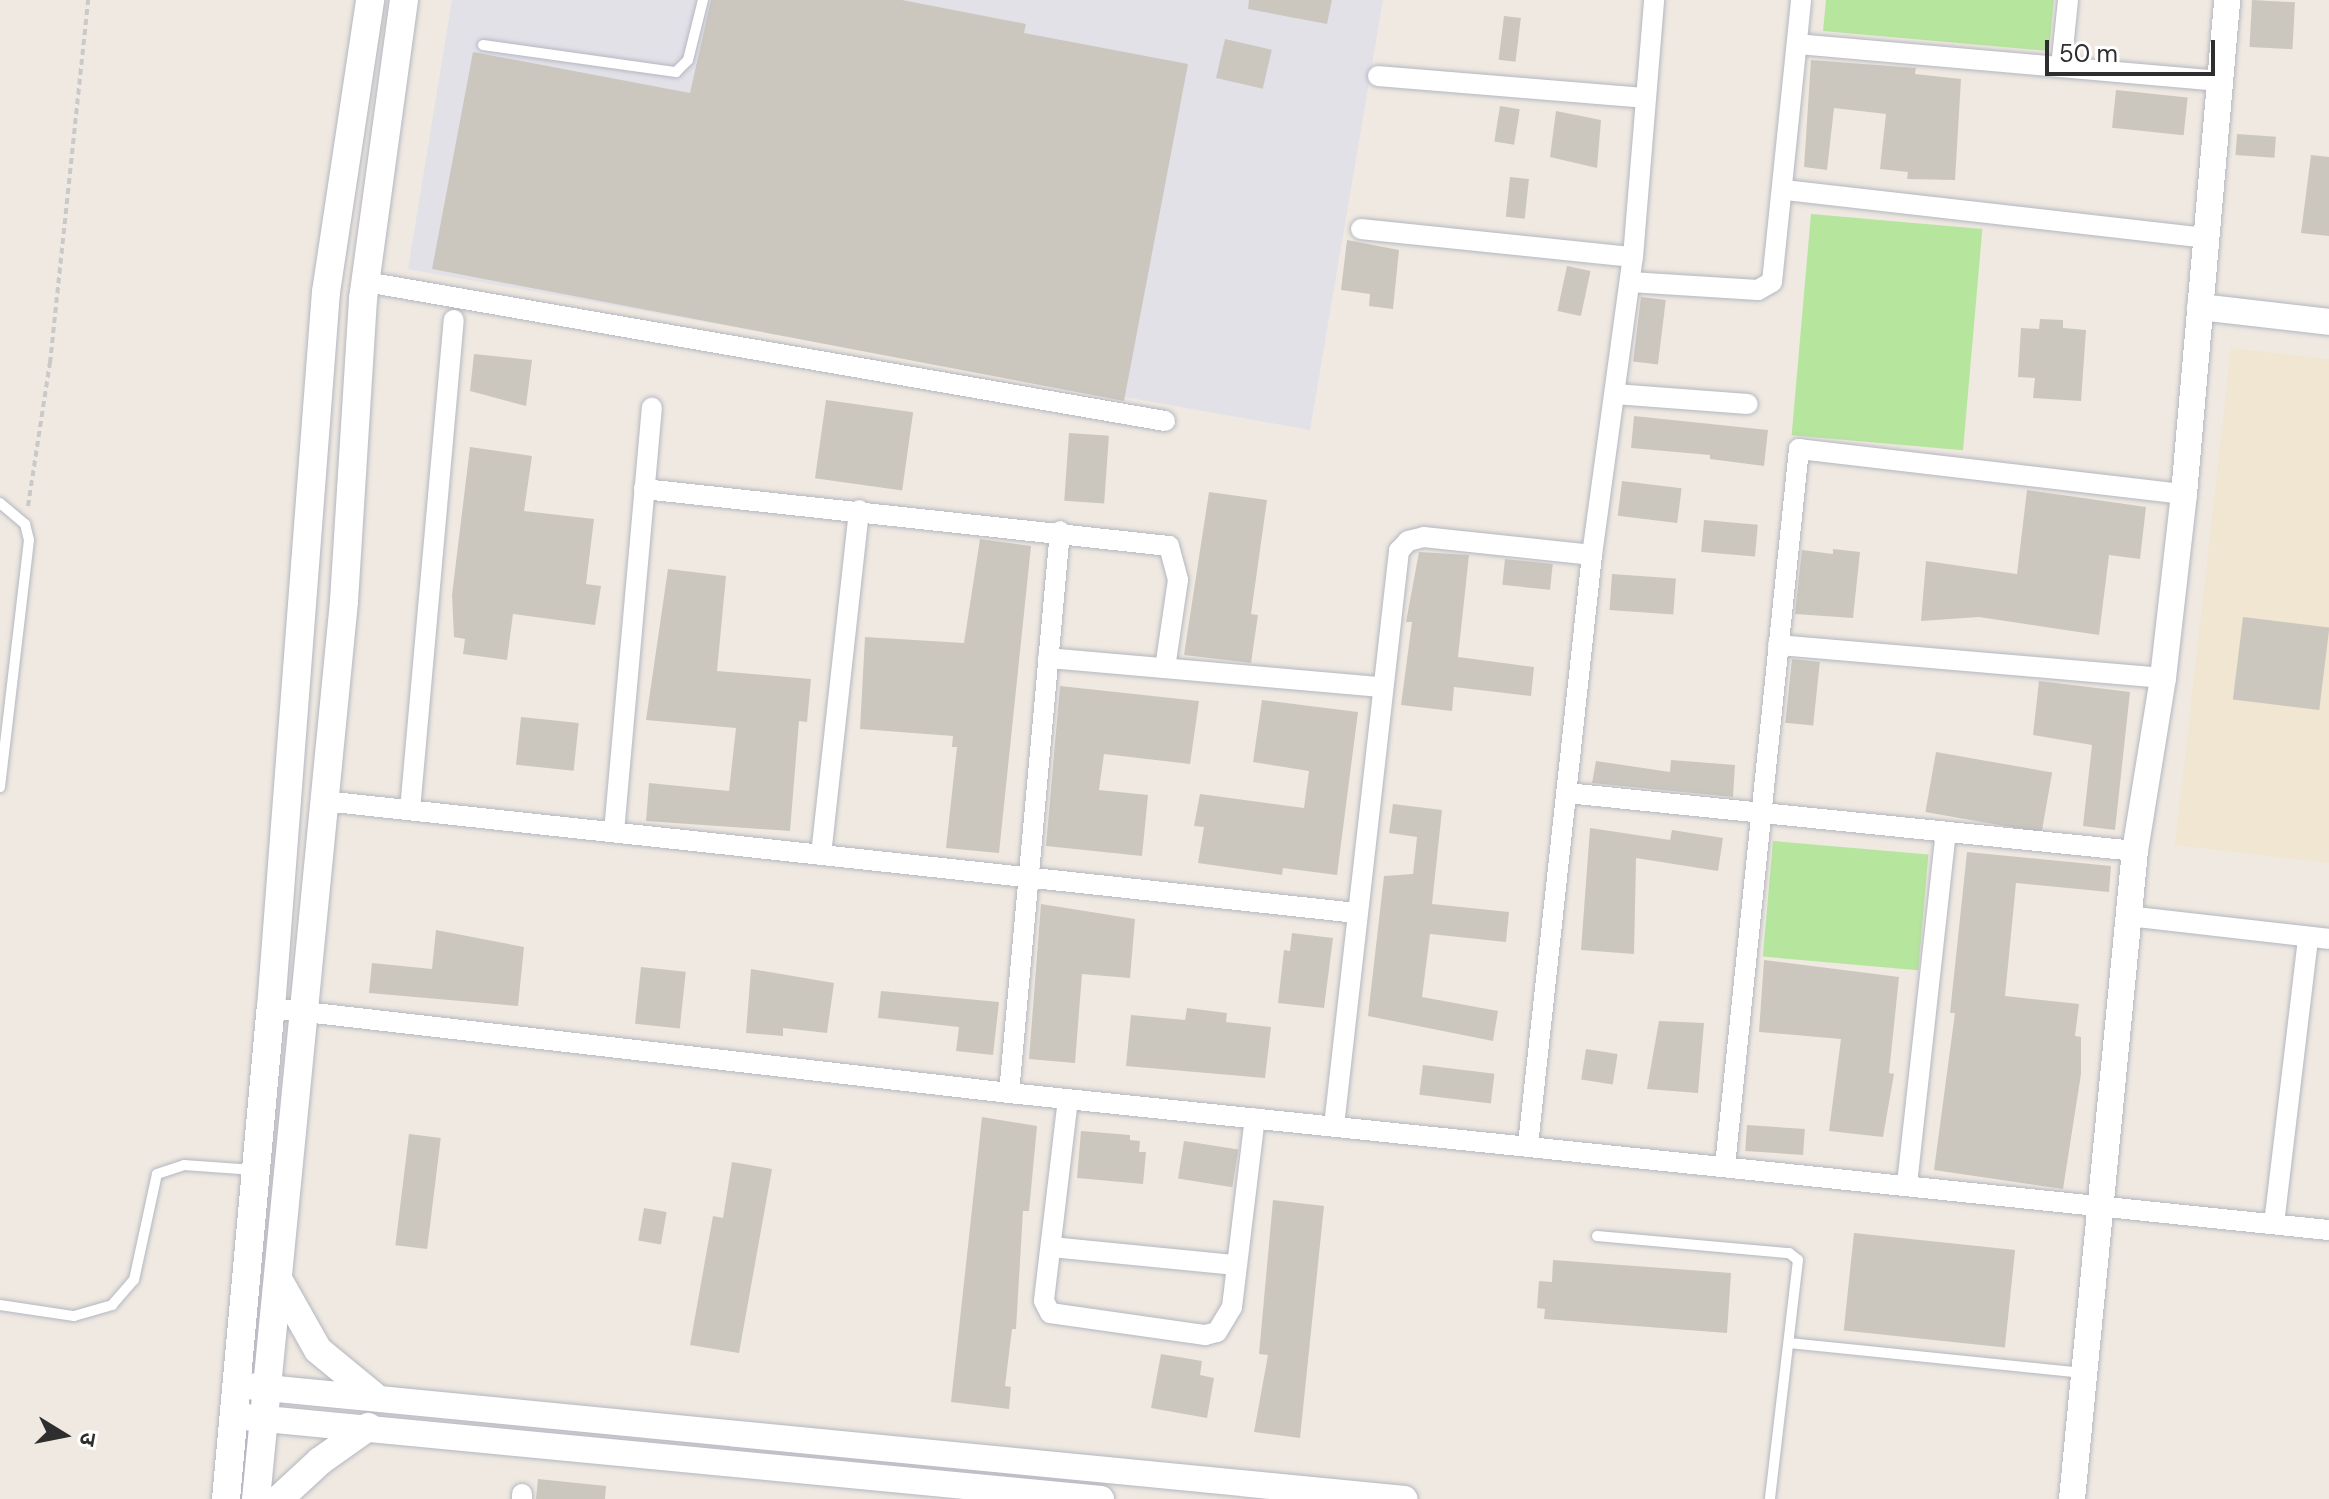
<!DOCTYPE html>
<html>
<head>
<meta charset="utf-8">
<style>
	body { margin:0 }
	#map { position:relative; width:2329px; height:1499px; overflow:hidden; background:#efe9e1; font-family:"DM Sans","Noto Sans Devanagari",sans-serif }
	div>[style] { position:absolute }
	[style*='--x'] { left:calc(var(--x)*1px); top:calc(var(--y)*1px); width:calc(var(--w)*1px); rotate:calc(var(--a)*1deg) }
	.industrial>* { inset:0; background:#e3e1e8 }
	.education>* { inset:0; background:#f0e6d1 }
	.green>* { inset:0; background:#b6e59e; transform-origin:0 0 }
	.building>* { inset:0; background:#cbc7bf; transform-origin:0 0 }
	.path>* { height:4px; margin-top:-2px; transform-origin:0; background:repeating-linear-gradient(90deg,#c9c9c9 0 6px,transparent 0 10px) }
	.roads { filter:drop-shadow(0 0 2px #b4b7c1) drop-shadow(0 0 2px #b4b7c1) }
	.service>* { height:10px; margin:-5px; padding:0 5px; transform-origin:5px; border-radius:5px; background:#fff }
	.minor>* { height:20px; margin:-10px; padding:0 10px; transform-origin:10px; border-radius:10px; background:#fff }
	.tertiary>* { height:26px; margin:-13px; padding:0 13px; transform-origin:13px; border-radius:13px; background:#fff }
	.secondary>* { height:28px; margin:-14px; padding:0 14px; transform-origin:14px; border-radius:14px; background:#fff }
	span { translate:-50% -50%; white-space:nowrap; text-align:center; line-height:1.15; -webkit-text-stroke:6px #fff; paint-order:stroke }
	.north { position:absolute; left:24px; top:1395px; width:80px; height:80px; -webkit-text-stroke:6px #fff; paint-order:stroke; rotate:100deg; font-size:22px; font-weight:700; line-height:32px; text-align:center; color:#2e2e2e }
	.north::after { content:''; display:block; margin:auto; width:28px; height:36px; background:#2e2e2e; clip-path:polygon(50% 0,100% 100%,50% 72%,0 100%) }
	.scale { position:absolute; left:2045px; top:40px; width:170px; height:36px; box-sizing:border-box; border:4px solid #2e2e2e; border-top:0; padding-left:10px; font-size:24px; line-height:28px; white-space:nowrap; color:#2e2e2e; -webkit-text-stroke:6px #fff; paint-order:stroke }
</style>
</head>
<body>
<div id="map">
	<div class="industrial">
		<i style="clip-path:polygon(452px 0,1383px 0,1310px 430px,408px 269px)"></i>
	</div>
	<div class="education">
		<i style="clip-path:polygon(2231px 348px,2329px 359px,2329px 863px,2175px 845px)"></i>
	</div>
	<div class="green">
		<i style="clip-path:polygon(1826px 0,2054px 0,2049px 51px,1823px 31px)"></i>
		<i style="left:1811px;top:214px;width:172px;height:222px;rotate:5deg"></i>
		<i style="left:1773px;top:841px;width:156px;height:116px;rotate:5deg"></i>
	</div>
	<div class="building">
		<i style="clip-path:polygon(711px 0,902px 0,1026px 24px,1024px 33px,1188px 64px,1124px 401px,432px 269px,473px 52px,690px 93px)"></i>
		<i style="clip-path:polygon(1249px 0,1332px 0,1327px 24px,1248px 9px)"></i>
		<i style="left:2252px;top:0;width:43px;height:47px;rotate:3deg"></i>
		<i style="left:1504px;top:16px;width:17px;height:44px;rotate:7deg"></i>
		<i style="left:1225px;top:39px;width:48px;height:40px;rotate:13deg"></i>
		<i style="clip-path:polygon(1811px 60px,1916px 68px,1915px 74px,1961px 79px,1955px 180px,1907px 179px,1908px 172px,1880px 169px,1886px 114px,1834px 108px,1827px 170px,1804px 167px)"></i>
		<i style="left:2116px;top:90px;width:72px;height:38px;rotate:6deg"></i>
		<i style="left:1500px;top:106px;width:20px;height:36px;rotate:9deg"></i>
		<i style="clip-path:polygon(1556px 111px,1601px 120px,1597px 168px,1550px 157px)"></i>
		<i style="left:2237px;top:134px;width:39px;height:21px;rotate:4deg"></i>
		<i style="clip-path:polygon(2311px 155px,2329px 157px,2329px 236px,2301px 233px)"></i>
		<i style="left:1510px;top:177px;width:19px;height:40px;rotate:6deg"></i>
		<i style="clip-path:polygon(1347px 240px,1399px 250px,1393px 309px,1369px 306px,1370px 294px,1341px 290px)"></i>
		<i style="left:1567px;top:266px;width:24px;height:46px;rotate:12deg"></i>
		<i style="left:1641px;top:297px;width:25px;height:65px;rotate:7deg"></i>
		<i style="clip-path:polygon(2040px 319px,2063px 320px,2063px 328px,2086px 330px,2081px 401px,2033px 398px,2035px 378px,2018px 377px,2021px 328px,2039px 329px)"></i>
		<i style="clip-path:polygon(474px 354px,532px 360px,526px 406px,470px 391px)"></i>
		<i style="left:826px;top:400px;width:88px;height:79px;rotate:8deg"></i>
		<i style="clip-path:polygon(1634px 416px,1768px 430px,1764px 466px,1710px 459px,1710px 455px,1631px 448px)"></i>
		<i style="left:1069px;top:433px;width:40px;height:68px;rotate:4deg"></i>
		<i style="clip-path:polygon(470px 447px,532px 456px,524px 511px,594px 519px,586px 584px,601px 586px,595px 625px,513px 614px,507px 660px,463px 654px,465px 639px,454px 637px,452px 595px)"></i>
		<i style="left:1622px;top:481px;width:60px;height:35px;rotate:7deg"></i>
		<i style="clip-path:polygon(2027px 490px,2146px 507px,2140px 559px,2109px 555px,2099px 635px,1979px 617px,1921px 621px,1926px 561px,2017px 574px)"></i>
		<i style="clip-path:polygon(1209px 492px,1267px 500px,1251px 614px,1258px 615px,1251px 663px,1184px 655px)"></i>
		<i style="left:1704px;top:520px;width:54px;height:32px;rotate:5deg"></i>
		<i style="clip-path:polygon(980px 539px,1031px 546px,999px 853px,946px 848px,957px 747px,952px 747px,953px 736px,860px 729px,865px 637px,964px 643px)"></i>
		<i style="clip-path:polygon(1833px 549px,1860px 552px,1853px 618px,1795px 614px,1802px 550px,1833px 554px)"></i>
		<i style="clip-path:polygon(1419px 552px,1469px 555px,1458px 657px,1534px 667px,1531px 696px,1454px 687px,1452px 711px,1401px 705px,1412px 622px,1406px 622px)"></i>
		<i style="left:1505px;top:559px;width:48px;height:26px;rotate:6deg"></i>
		<i style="clip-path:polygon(668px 569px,726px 576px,717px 671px,811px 679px,807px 722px,799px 721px,790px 831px,646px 821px,649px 783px,729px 791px,736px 728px,646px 720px)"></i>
		<i style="left:1612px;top:574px;width:64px;height:36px;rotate:4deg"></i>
		<i style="left:2243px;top:617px;width:87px;height:83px;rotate:7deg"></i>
		<i style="left:1792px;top:659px;width:28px;height:64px;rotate:6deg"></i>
		<i style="clip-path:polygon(2039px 681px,2130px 692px,2115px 830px,2083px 826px,2092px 745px,2033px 735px)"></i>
		<i style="clip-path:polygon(1060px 686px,1199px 701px,1190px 764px,1104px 754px,1099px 790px,1148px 795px,1142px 856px,1046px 846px)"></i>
		<i style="clip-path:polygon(1262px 700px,1358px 712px,1337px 875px,1283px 868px,1282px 875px,1198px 863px,1204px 827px,1194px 826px,1200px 794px,1304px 808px,1309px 771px,1253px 762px)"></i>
		<i style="left:521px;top:717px;width:58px;height:48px;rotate:6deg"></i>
		<i style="left:1936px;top:752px;width:118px;height:61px;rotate:10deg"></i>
		<i style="clip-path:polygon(1671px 760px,1735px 765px,1733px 797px,1592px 783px,1596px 761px,1670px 772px)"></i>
		<i style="clip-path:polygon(1393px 804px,1442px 810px,1432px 904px,1509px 912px,1506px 942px,1430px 934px,1422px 997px,1498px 1011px,1493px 1041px,1368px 1016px,1384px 876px,1413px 874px,1417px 837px,1389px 833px)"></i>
		<i style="clip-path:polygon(1590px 828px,1670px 840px,1672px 830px,1723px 838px,1718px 871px,1636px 858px,1634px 954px,1581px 950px)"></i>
		<i style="clip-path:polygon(1967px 852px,2111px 866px,2109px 892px,2016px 883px,2005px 996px,2079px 1004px,2075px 1036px,2081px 1037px,2081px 1074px,2063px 1189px,1934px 1170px,1955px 1013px,1950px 1013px)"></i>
		<i style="clip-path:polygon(1041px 904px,1135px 919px,1130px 978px,1082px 974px,1075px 1063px,1029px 1059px)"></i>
		<i style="clip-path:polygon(436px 930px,524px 947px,518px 1006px,369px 993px,372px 963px,432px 969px)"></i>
		<i style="clip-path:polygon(1292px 933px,1333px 938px,1324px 1008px,1278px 1003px,1284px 950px,1290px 951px)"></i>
		<i style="clip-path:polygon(1764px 960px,1899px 977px,1889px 1073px,1894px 1074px,1883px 1137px,1829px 1131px,1841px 1039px,1759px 1032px)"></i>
		<i style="left:641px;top:967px;width:45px;height:57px;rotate:6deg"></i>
		<i style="clip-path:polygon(751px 969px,834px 983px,827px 1033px,783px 1028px,783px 1036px,746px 1033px)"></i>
		<i style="clip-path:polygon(881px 991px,999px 1002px,993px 1055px,956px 1051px,959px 1027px,878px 1018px)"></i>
		<i style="clip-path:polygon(1187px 1008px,1227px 1013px,1226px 1022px,1271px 1027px,1265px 1078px,1126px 1066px,1131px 1015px,1185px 1020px)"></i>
		<i style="clip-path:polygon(1659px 1021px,1704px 1023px,1698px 1093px,1647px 1089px)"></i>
		<i style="left:1586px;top:1049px;width:32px;height:31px;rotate:9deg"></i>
		<i style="left:1423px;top:1065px;width:72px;height:30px;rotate:7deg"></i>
		<i style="clip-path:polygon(982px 1117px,1037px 1126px,1029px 1211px,1023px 1211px,1016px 1329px,1012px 1329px,1005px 1386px,1011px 1387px,1009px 1409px,951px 1402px)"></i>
		<i style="left:1747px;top:1125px;width:58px;height:26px;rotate:4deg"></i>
		<i style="clip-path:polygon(1081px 1131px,1130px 1135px,1130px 1140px,1140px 1141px,1139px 1152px,1146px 1152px,1143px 1184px,1077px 1178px)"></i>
		<i style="left:409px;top:1134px;width:32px;height:112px;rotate:7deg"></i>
		<i style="left:1184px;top:1141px;width:55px;height:38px;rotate:9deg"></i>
		<i style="clip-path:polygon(732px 1162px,772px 1169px,739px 1353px,690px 1345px,713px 1216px,723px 1218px)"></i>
		<i style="clip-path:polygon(1273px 1200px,1324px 1206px,1300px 1438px,1254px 1432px,1268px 1355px,1259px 1354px)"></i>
		<i style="left:644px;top:1208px;width:23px;height:33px;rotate:10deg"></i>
		<i style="left:1854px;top:1233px;width:162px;height:98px;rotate:6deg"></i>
		<i style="clip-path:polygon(1553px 1260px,1731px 1273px,1727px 1333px,1544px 1319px,1545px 1309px,1537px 1308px,1539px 1281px,1552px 1282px)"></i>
		<i style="clip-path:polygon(1161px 1354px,1202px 1361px,1200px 1375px,1214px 1378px,1207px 1418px,1151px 1408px)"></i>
		<i style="clip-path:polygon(538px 1479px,606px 1486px,605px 1499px,536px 1499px)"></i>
	</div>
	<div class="path">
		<i style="--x:28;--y:506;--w:145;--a:-81.3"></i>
		<i style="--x:50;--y:363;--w:365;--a:-84"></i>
	</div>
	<div class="roads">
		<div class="service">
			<i style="--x:483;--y:45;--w:195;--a:8"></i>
			<i style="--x:676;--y:72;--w:17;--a:-45"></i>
			<i style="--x:688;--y:60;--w:62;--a:-76"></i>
			<i style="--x:0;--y:503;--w:33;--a:40"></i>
			<i style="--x:25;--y:524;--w:16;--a:76"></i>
			<i style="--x:29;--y:540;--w:249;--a:96.7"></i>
			<i style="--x:1597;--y:1236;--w:193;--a:5.1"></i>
			<i style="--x:1789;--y:1253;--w:11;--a:38"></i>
			<i style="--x:1798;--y:1260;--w:241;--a:96.7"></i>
			<i style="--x:0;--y:1305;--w:75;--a:8.5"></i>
			<i style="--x:74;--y:1316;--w:40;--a:-16"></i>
			<i style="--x:112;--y:1305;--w:33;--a:-49"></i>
			<i style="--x:134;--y:1280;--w:108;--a:-77.8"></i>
			<i style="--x:157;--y:1174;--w:28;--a:-18"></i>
			<i style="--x:184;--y:1165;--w:70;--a:4.1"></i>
			<i style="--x:1789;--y:1343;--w:296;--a:5.8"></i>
		</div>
		<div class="minor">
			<i style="--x:1797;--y:44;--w:423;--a:5"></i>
			<i style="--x:2061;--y:67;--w:67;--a:-84"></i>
			<i style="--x:1378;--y:76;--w:266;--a:4.7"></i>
			<i style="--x:1785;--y:190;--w:426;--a:6.5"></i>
			<i style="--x:1361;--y:229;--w:273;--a:5.9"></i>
			<i style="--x:366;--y:282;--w:811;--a:9.87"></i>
			<i style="--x:1630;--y:282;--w:128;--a:3.6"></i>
			<i style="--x:1758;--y:290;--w:16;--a:-30"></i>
			<i style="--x:1772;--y:282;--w:283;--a:-84.1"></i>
			<i style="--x:1615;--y:394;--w:133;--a:4.3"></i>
			<i style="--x:644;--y:489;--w:528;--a:6.2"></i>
			<i style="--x:1169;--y:546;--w:35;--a:75"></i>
			<i style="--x:1178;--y:580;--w:89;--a:98.4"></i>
			<i style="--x:1778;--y:645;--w:386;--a:4.9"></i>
			<i style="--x:1048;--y:658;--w:333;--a:5"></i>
			<i style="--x:1567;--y:793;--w:571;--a:5.83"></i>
			<i style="--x:324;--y:801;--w:1038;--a:6.19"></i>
			<i style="--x:410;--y:810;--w:492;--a:-84.9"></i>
			<i style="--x:614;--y:832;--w:426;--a:-84.9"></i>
			<i style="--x:821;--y:855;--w:347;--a:-83.7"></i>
			<i style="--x:2128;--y:916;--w:202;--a:6.5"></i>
			<i style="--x:271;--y:1008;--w:743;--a:6.57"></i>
			<i style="--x:1009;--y:1093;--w:1327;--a:5.93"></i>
			<i style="--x:1009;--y:1093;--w:564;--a:-84.81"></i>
			<i style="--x:1068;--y:1099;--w:203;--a:96.8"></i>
			<i style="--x:1044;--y:1301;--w:13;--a:63"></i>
			<i style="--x:1050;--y:1313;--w:157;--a:8.1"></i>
			<i style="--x:1205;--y:1335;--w:12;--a:-14"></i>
			<i style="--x:1217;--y:1332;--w:29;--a:-59"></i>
			<i style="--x:1232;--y:1307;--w:190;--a:-83.1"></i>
			<i style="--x:1334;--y:1126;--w:579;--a:-83.55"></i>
			<i style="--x:1399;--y:551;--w:13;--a:-48"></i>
			<i style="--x:1408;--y:541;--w:16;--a:-14"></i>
			<i style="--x:1424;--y:537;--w:169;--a:6.1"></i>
			<i style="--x:1528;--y:1145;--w:593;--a:-83.81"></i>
			<i style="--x:1592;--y:555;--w:301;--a:-82.2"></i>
			<i style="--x:1633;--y:257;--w:258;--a:-85.3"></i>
			<i style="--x:1725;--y:1166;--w:721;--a:-84.11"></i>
			<i style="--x:1799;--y:449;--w:388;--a:6.7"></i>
			<i style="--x:1907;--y:1184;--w:354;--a:-83.7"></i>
			<i style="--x:2274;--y:1224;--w:289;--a:-83.2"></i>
			<i style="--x:1051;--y:1247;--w:186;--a:5.6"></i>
			<i style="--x:522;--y:1499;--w:5;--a:-90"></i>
		</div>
		<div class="tertiary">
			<i style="--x:2200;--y:307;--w:130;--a:6.6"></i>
			<i style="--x:236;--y:1385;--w:1174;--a:5.57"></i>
			<i style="--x:234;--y:1416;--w:871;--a:5.47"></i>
			<i style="--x:2072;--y:1499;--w:651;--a:-84.45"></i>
			<i style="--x:2135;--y:851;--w:175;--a:-80.8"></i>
			<i style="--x:2163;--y:678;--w:185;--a:-83.5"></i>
			<i style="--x:2184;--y:494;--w:496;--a:-85"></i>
		</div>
		<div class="secondary">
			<i style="--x:278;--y:1279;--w:81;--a:60.6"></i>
			<i style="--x:318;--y:1350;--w:72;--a:39.4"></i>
			<i style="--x:226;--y:1499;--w:493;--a:-84.8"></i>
			<i style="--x:271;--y:1008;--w:718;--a:-85.61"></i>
			<i style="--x:326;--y:292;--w:295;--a:-81.4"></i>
			<i style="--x:256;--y:1499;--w:902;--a:-84.4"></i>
			<i style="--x:344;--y:601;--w:303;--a:-86.4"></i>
			<i style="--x:363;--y:299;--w:302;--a:-82.2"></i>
			<i style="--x:279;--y:1499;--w:56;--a:-42.8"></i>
			<i style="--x:320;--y:1461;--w:59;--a:-35.3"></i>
		</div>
	</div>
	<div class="north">उ</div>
	<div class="scale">50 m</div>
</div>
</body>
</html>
